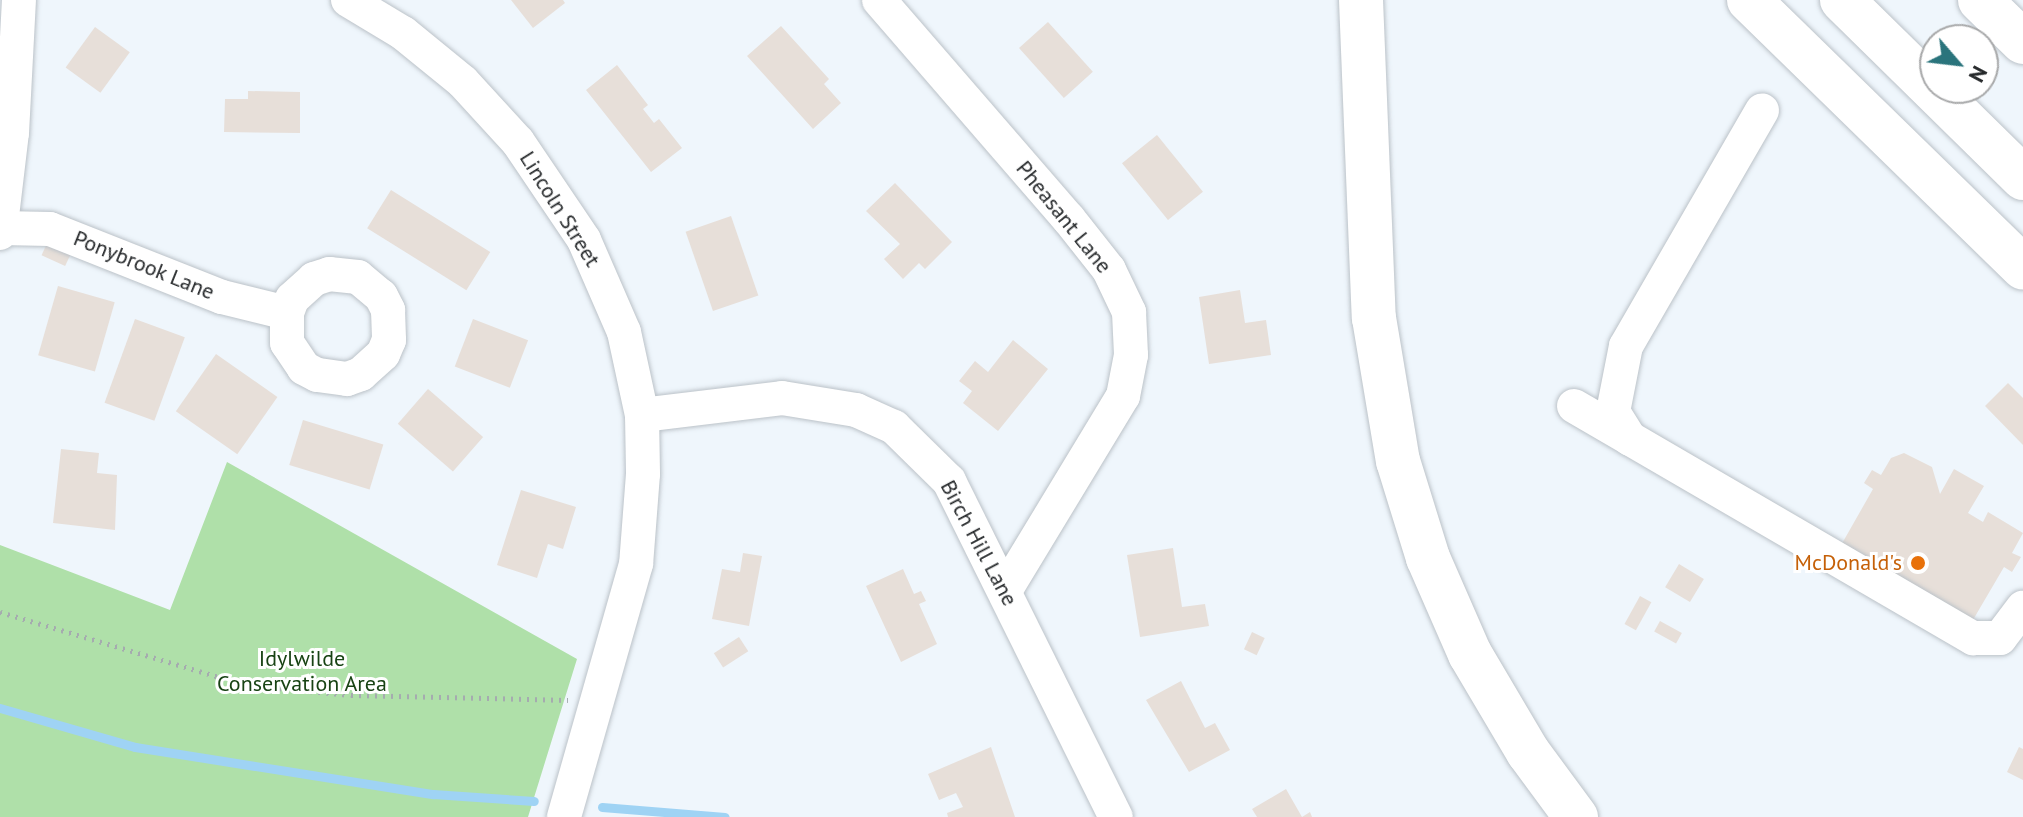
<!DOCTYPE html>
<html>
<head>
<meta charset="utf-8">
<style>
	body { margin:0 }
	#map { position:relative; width:2023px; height:817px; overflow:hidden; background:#eff6fc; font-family:"PT Sans",sans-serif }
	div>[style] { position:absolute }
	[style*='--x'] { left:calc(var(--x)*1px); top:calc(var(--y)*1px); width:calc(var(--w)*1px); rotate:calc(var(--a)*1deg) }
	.green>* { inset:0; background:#afe0a9 }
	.stream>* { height:9px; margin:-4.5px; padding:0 4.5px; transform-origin:4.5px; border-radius:4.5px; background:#9fd3f4 }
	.building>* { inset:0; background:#e7dfd9; transform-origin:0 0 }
	.path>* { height:5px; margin-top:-2.5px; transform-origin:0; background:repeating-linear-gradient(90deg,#a5abaf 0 2px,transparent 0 8px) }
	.roads { filter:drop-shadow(0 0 2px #bbc2c8) drop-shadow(0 0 2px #bbc2c8) }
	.minor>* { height:34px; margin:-17px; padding:0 17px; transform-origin:17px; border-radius:17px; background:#fff }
	.highway>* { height:44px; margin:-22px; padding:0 22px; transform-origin:22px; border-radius:22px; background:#fff }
	.dots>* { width:22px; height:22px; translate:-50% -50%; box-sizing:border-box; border:4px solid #fff; border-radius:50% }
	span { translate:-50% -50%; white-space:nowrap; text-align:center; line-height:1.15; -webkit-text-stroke:6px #fff; paint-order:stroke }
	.street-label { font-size:22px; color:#25282a }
	.food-label { font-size:22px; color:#c56008 }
	.right { translate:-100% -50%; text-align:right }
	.park-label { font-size:22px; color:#184314 }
	.north { position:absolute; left:1919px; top:24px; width:80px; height:80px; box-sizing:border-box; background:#fff; border:2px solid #a8a9aa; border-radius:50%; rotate:118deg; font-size:22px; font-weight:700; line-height:32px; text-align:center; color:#25282a }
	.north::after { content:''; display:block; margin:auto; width:28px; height:36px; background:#2a747c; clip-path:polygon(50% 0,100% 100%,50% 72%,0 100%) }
</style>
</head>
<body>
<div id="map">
	<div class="green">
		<i style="clip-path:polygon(227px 462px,577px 659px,528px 817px,0 817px,0 545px,170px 610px)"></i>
	</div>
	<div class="stream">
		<i style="--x:0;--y:708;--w:141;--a:16.1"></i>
		<i style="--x:135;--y:747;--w:302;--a:9"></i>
		<i style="--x:433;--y:794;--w:101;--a:4"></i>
		<i style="--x:602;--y:807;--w:123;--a:4.6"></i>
	</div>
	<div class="building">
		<i style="clip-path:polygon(511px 0,563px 0,565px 3px,533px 28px)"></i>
		<i style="left:1048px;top:22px;width:67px;height:39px;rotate:48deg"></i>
		<i style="clip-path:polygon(781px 26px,829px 79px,824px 84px,841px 103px,813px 129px,747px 56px)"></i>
		<i style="left:95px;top:27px;width:43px;height:50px;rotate:36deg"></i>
		<i style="clip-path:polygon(617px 65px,648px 105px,643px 109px,654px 123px,659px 119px,682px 148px,651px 172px,586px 90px)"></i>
		<i style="clip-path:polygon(248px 91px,300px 92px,300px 133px,224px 132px,225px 99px,248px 99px)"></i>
		<i style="left:1157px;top:135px;width:73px;height:45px;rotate:51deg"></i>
		<i style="clip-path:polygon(895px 183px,952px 242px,925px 269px,919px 263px,903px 279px,884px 259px,900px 244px,866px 211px)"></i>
		<i style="left:391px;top:190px;width:117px;height:45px;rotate:32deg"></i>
		<i style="left:731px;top:216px;width:84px;height:48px;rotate:71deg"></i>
		<i style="left:50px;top:237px;width:26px;height:20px;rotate:25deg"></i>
		<i style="left:58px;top:286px;width:59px;height:72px;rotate:16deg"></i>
		<i style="clip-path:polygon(1240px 290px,1245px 323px,1266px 320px,1271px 355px,1209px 364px,1199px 297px)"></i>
		<i style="left:135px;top:319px;width:53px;height:89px;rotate:20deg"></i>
		<i style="left:473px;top:319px;width:59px;height:51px;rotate:21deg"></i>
		<i style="clip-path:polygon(1013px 340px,1048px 369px,998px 431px,963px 403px,972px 391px,959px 381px,975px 361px,988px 372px)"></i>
		<i style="left:216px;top:354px;width:75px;height:70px;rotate:35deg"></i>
		<i style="clip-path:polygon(2008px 383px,2023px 398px,2023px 445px,1985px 406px)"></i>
		<i style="left:428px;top:389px;width:73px;height:46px;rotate:41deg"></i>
		<i style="left:303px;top:420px;width:84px;height:47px;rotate:17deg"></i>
		<i style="clip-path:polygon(61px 449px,99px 453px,97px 473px,117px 475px,115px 530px,53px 523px)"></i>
		<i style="clip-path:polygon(1904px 453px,1932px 467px,1940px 494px,1954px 469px,1984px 486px,1968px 513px,1983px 522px,1988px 512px,2023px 533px,2012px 553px,2021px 557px,2012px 572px,2004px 567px,1970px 625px,1840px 547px,1873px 489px,1864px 483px,1872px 470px,1881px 475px,1891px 458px)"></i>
		<i style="clip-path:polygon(521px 490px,576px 507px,563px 549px,548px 544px,537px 578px,497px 565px)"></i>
		<i style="clip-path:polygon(1173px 548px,1182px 607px,1205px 604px,1209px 626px,1140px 637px,1127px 555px)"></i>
		<i style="clip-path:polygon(743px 553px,762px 556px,749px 626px,712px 619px,722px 569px,740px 572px)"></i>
		<i style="left:1679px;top:564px;width:29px;height:27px;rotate:31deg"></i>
		<i style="clip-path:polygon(903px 569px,914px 594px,921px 591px,926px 601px,919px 604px,937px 644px,901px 662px,866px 586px)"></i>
		<i style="left:1640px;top:596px;width:13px;height:32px;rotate:29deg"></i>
		<i style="left:1660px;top:621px;width:25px;height:12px;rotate:29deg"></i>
		<i style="left:1252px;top:632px;width:14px;height:19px;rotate:25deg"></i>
		<i style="left:739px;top:637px;width:17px;height:30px;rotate:57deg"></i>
		<i style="clip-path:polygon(1181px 681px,1205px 728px,1215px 723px,1230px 750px,1189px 772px,1146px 700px)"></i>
		<i style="clip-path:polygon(991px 747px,1015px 817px,948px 817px,947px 813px,963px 807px,956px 793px,939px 800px,928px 774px)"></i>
		<i style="clip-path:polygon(2019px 747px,2023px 749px,2023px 780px,2007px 772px)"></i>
		<i style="clip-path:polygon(1286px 789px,1302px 817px,1310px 812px,1312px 817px,1257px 817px,1252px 809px)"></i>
	</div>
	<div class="path">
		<i style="--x:0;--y:612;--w:258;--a:16.5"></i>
		<i style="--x:247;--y:685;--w:104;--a:5.5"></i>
		<i style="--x:351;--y:695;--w:217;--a:1.3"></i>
	</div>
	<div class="roads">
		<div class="minor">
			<i style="--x:348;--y:0;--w:64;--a:31"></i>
			<i style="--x:403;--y:33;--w:77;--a:39.2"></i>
			<i style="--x:463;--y:82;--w:81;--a:47.5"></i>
			<i style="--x:518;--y:142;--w:118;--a:56"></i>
			<i style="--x:584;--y:240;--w:100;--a:66.5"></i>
			<i style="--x:624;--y:332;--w:85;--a:77.8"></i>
			<i style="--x:642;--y:415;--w:59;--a:89"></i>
			<i style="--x:643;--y:474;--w:90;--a:94.4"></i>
			<i style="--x:636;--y:564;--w:263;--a:105.9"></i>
			<i style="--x:879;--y:0;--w:289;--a:49.1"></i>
			<i style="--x:1068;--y:218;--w:66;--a:51.7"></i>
			<i style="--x:1109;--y:270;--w:47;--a:64.5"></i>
			<i style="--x:1129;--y:312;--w:43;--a:87.3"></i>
			<i style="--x:1131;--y:355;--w:42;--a:101"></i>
			<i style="--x:1123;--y:396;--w:228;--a:121.2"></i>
			<i style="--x:1;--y:228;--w:49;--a:1.2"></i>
			<i style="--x:50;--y:229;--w:185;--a:21.6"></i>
			<i style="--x:222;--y:297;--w:67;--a:13.8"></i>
			<i style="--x:287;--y:313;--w:15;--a:-70"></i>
			<i style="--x:292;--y:299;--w:30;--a:-42"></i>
			<i style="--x:314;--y:279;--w:16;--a:-18"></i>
			<i style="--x:329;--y:274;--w:29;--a:6"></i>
			<i style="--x:358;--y:277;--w:30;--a:40"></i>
			<i style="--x:381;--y:296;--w:16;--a:63"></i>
			<i style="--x:388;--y:310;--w:30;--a:88"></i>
			<i style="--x:389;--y:340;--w:15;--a:113"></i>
			<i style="--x:383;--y:354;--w:30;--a:138"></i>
			<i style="--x:361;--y:374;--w:15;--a:160"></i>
			<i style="--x:347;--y:379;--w:30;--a:-172"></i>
			<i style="--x:317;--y:375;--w:15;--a:-152"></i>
			<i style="--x:304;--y:368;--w:30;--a:-124"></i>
			<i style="--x:287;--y:343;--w:30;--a:-90"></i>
			<i style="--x:0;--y:233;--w:101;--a:-83.2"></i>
			<i style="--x:12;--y:133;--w:133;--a:-87"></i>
			<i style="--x:1574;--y:406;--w:462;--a:30.2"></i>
			<i style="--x:1973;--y:638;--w:27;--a:0"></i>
			<i style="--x:2000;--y:638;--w:38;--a:-53"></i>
			<i style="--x:642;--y:415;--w:141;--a:-6.9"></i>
			<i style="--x:782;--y:398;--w:75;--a:9.2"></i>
			<i style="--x:856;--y:410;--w:42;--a:24.1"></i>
			<i style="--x:894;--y:427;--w:77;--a:44.5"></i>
			<i style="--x:949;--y:481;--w:375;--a:63.6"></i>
			<i style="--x:1630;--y:439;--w:32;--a:-122"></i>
			<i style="--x:1613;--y:412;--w:67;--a:-78.9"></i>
			<i style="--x:1626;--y:346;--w:272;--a:-60"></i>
		</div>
		<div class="highway">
			<i style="--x:1361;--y:0;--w:318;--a:87.7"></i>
			<i style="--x:1374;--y:318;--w:145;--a:80.5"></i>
			<i style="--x:1398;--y:461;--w:102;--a:72.8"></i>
			<i style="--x:1428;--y:558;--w:105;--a:66.4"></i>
			<i style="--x:1470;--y:654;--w:114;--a:59.4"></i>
			<i style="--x:1528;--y:752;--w:81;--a:53.6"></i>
			<i style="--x:1749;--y:0;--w:383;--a:44.3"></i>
			<i style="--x:1842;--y:0;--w:254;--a:44.5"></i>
			<i style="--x:1980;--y:0;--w:60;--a:44.3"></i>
		</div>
	</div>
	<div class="dots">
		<i style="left:1918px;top:563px;background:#e8710a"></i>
	</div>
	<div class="street-label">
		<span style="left:560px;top:209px;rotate:58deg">Lincoln Street</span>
		<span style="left:1064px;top:217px;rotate:51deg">Pheasant Lane</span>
		<span style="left:144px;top:265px;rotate:22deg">Ponybrook Lane</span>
		<span style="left:979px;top:543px;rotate:62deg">Birch Hill Lane</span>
	</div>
	<div class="food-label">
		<span class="right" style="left:1902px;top:563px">McDonald's</span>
	</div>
	<div class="park-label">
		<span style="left:302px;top:671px">Idylwilde<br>Conservation Area</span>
	</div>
	<div class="north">N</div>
</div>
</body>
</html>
